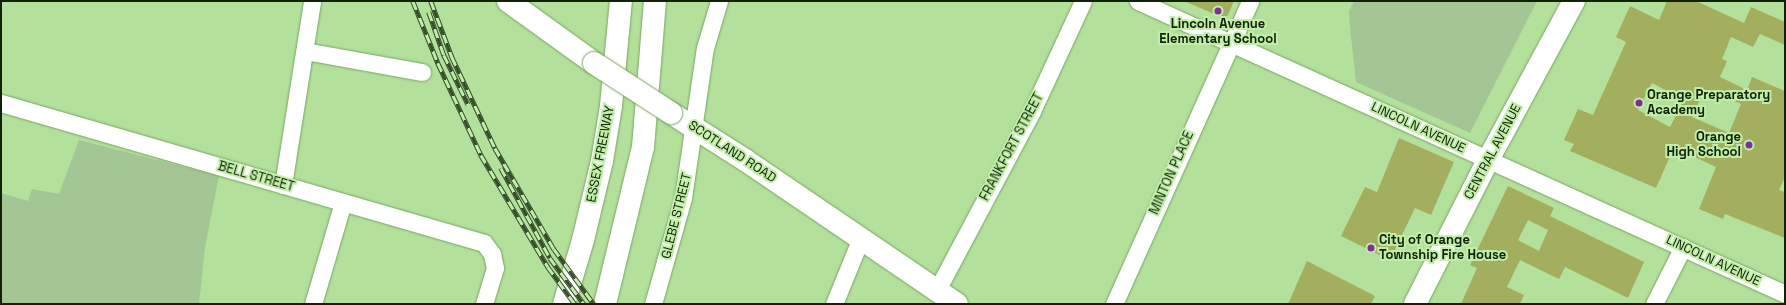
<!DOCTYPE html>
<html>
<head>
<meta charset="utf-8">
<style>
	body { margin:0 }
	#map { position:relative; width:1786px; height:305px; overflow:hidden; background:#b3e19c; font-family:"Space Grotesk",sans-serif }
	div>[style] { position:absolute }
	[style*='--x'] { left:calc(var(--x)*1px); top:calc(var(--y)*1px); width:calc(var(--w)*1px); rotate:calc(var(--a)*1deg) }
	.green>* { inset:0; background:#a4c594 }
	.building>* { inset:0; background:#a3ae5e }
	.roads { filter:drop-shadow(0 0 1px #7aa562) drop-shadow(0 0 1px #7aa562) }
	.minor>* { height:17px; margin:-8.5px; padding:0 8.5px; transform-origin:8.5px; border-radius:8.5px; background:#fff }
	.major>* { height:22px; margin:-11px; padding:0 11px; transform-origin:11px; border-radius:11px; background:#fff }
	.highway>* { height:22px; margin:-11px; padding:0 11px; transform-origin:11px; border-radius:11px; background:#fff }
	.rail>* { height:4.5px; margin-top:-2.25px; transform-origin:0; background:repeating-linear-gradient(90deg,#c0eea8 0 9px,#364d29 0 18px); box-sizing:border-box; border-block:1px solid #364d29 }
	.bridges { filter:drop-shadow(0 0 1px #7aa562) drop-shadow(0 0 1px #7aa562) }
	.major-bridge>* { height:22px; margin:-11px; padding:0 11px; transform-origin:11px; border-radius:11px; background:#fff }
	.dots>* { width:11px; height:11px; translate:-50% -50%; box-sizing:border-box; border:2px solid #c0eea8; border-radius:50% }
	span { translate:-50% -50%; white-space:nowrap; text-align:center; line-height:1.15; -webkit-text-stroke:4px #c0eea8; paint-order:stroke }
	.poi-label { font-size:13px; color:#102106; font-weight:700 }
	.left { translate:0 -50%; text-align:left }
	.right { translate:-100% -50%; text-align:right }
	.street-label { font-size:13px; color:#102106 }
	.frame { position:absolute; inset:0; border:2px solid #102106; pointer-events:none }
</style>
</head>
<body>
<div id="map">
	<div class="green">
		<i style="clip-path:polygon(1354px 1px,1537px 1px,1470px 133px,1356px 82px,1350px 27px,1349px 11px)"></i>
		<i style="clip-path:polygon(79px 140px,219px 176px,205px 247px,199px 304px,1px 304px,1px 193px,28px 201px,32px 189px,59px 194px)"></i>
	</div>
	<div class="building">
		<i style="clip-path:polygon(1184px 1px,1234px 1px,1226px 19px)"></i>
		<i style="clip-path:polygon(evenodd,1667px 1px,1696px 1px,1744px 23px,1751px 7px,1785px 22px,1785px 45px,1760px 34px,1753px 47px,1731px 37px,1722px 59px,1727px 61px,1720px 77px,1747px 90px,1752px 77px,1785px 91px,1785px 177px,1779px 190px,1785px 192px,1785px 238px,1725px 214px,1723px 219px,1699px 209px,1716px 167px,1688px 154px,1686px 159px,1672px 152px,1656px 188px,1570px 151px,1574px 144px,1564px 140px,1578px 109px,1593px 115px,1626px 42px,1616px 37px,1630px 6px,1659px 20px,1667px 1px,1652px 83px,1684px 100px,1670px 127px,1638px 110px,1652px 83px,1667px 1px,1703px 93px,1716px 99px,1718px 94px,1741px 104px,1729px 133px,1692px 117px,1703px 93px)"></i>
		<i style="clip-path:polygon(1399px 138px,1454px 162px,1431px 215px,1415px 208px,1390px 260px,1341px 236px,1365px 187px,1377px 192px)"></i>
		<i style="clip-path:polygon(evenodd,1508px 186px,1554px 208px,1550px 216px,1644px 262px,1628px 298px,1565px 267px,1559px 279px,1520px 260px,1507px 287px,1524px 295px,1520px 304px,1461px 304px,1477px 268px,1470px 265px,1508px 186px,1528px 220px,1548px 230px,1539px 251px,1518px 240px,1528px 220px)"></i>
		<i style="clip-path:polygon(1307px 261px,1375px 296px,1371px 304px,1288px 304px)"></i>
	</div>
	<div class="roads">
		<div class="minor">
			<i style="--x:1138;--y:1;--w:710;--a:24.36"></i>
			<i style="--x:305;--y:51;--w:119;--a:10.2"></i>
			<i style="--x:1;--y:103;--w:503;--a:16.16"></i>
			<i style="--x:484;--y:243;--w:14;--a:54"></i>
			<i style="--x:492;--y:254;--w:14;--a:78"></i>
			<i style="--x:495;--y:268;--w:38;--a:107"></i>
			<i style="--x:283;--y:185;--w:186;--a:-81"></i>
			<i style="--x:937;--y:290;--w:203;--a:-62"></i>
			<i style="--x:1032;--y:111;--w:121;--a:-65.1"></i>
			<i style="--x:313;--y:304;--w:106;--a:-73.6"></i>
			<i style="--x:653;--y:304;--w:110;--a:-74.2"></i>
			<i style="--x:683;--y:198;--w:152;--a:-81.7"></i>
			<i style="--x:705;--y:48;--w:49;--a:-73.4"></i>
			<i style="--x:834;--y:304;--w:71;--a:-67.8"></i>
			<i style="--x:1114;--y:304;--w:332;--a:-65.8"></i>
			<i style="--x:1654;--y:304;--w:64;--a:-63"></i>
		</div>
		<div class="major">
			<i style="--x:508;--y:1;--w:106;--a:35.8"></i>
			<i style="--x:671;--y:113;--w:88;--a:32.4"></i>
			<i style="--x:745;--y:160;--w:256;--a:34.2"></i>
			<i style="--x:1415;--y:304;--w:161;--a:-63.1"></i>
			<i style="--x:1488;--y:160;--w:181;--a:-61.6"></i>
		</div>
		<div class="highway">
			<i style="--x:564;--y:304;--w:67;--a:-73.5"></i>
			<i style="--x:583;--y:240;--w:81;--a:-76.5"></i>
			<i style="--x:602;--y:161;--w:56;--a:-80.7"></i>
			<i style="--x:611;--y:106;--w:105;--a:-84.6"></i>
			<i style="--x:605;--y:304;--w:162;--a:-76.4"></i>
			<i style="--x:643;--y:147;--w:146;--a:-85.3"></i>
		</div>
	</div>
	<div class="rail">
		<i style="--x:413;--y:1;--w:67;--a:68"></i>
		<i style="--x:438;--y:63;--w:102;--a:64.9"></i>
		<i style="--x:481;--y:155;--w:131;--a:59.1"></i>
		<i style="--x:548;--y:267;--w:46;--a:53.9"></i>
		<i style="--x:431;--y:1;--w:60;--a:69.4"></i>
		<i style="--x:452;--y:57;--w:101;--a:64.7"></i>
		<i style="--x:495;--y:148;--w:117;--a:59.7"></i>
		<i style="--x:554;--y:249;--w:68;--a:54"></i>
		<i style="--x:429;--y:12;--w:46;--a:70.8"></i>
		<i style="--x:444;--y:55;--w:55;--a:63.9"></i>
		<i style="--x:501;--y:168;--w:102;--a:61.4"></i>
		<i style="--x:550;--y:258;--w:57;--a:53.5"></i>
	</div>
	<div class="bridges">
		<div class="major-bridge">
			<i style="--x:594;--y:63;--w:92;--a:33"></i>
		</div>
	</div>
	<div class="dots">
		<i style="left:1218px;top:11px;background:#7f2d9d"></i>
		<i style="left:1639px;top:103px;background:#7f2d9d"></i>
		<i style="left:1749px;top:145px;background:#7f2d9d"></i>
		<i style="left:1371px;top:248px;background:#7f2d9d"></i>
	</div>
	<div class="poi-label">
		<span style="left:1218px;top:32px">Lincoln Avenue<br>Elementary School</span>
		<span class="left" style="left:1647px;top:103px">Orange Preparatory<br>Academy</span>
		<span class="right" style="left:1741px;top:145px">Orange<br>High School</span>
		<span class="left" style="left:1379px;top:248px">City of Orange<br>Township Fire House</span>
	</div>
	<div class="street-label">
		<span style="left:1418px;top:128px;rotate:25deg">LINCOLN AVENUE</span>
		<span style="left:1012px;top:147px;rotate:-62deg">FRANKFORT STREET</span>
		<span style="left:732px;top:152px;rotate:33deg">SCOTLAND ROAD</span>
		<span style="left:1493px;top:152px;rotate:-62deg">CENTRAL AVENUE</span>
		<span style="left:601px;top:154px;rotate:-79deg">ESSEX FREEWAY</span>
		<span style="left:1172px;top:173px;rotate:-66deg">MINTON PLACE</span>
		<span style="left:256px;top:177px;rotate:16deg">BELL STREET</span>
		<span style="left:677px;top:216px;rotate:-76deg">GLEBE STREET</span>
		<span style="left:1713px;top:261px;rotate:25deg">LINCOLN AVENUE</span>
	</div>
	<div class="frame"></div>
</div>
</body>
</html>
